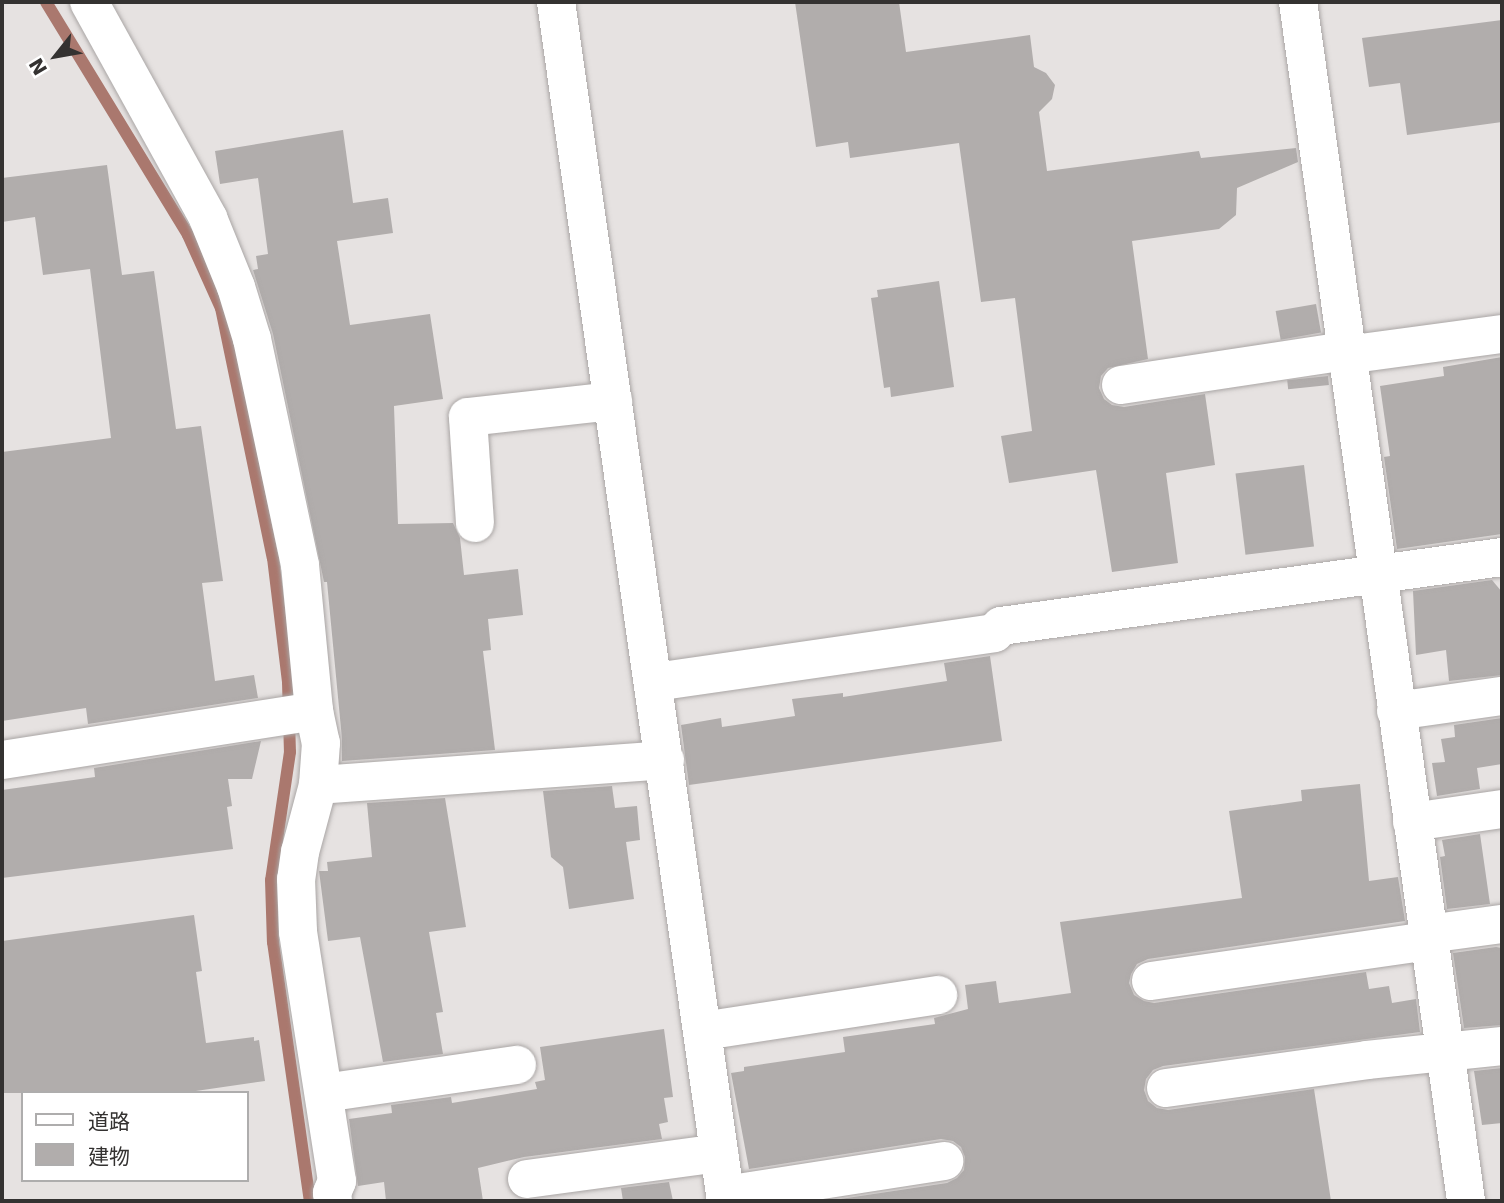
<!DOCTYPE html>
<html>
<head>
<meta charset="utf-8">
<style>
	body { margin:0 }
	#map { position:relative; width:1504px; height:1203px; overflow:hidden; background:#e6e2e1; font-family:"DejaVu Sans","Noto Sans JP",sans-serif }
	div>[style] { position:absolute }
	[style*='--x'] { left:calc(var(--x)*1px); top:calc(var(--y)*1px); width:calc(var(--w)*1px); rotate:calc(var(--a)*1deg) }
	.stream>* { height:12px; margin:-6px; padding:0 6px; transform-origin:6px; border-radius:6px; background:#aa786e }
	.building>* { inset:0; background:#b1adac; transform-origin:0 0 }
	.roads { filter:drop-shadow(0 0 2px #aaa6a5) drop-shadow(0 0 2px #aaa6a5) }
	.minor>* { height:38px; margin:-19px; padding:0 19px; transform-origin:19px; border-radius:19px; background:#fff }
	span { translate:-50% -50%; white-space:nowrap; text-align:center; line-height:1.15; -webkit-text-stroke:6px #fff; paint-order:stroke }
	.frame { position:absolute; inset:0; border:4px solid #343231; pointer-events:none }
	.legend { position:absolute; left:21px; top:1091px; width:228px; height:91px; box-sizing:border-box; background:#fff; border:2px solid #aeadad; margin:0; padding:9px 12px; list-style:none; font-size:21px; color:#343231 }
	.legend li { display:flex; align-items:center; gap:14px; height:35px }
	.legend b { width:35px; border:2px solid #aeadad }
	.north { position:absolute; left:21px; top:21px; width:70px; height:70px; -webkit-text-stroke:5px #fff; paint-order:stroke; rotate:239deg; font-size:19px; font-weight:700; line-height:28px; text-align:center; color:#343231 }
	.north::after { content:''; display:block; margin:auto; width:24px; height:32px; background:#343231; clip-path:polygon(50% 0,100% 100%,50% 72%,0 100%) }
</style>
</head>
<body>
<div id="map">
	<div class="stream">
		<i style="--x:46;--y:2;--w:273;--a:58.6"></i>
		<i style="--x:188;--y:235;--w:80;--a:65.7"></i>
		<i style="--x:221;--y:308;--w:255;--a:78.3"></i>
		<i style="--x:273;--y:558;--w:125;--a:83.1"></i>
		<i style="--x:288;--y:682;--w:70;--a:88.4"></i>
		<i style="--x:290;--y:752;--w:129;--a:98.4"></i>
		<i style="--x:271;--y:880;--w:62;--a:88.2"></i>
		<i style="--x:273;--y:942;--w:262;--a:81.9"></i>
	</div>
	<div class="building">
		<i style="clip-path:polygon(795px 2px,899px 2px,906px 52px,1030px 35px,1034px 67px,1046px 73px,1055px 85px,1052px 99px,1039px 112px,1047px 171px,1199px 151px,1201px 158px,1296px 148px,1298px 162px,1237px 188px,1236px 215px,1219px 229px,1132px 241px,1148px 359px,1108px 368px,1101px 376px,1099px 388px,1104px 399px,1112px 405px,1124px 407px,1205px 394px,1215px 465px,1166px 473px,1178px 563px,1112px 572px,1096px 470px,1009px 483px,1001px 436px,1032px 431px,1015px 298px,981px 302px,959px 143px,850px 158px,848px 142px,816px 147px)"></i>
		<i style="clip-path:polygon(1502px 20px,1502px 122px,1407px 135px,1400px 83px,1369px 87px,1362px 38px)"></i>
		<i style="clip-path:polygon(343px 130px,353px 203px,388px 198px,393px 233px,337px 241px,350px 325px,430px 314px,443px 399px,394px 406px,398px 524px,453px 523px,460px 538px,464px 575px,518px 569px,523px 615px,488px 619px,491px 650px,483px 651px,495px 750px,342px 761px,342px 739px,327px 582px,324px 582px,273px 334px,253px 270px,258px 269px,256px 256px,268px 254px,258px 178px,220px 184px,215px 151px)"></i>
		<i style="clip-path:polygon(107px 165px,122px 275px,154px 271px,176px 429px,201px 426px,223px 581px,202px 583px,215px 681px,254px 675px,258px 698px,88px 724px,86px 708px,2px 721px,2px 452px,111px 438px,90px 269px,43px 275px,35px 217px,2px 222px,2px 178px)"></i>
		<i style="clip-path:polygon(939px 281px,954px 387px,891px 397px,890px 387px,884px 388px,871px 298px,878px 297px,877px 290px)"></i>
		<i style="left:1316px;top:304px;width:29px;height:41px;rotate:80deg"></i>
		<i style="clip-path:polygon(1502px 357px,1502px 534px,1397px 549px,1384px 457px,1390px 456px,1380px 386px,1444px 376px,1443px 367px)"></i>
		<i style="left:1328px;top:376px;width:9px;height:41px;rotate:84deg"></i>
		<i style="left:1304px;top:465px;width:82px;height:69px;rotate:83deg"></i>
		<i style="clip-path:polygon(1492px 580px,1502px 592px,1502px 675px,1449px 681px,1446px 650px,1416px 655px,1413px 591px)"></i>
		<i style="clip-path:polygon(990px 656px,1002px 741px,689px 785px,681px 725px,721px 718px,722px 727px,795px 716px,792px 699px,843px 693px,843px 697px,947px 681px,944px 663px)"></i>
		<i style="clip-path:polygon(1502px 718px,1502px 764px,1477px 768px,1480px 789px,1437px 796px,1432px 763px,1445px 762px,1441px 739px,1455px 737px,1454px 725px)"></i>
		<i style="clip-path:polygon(261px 741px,252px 779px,228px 779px,232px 806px,227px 807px,233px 849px,2px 878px,2px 790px,95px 777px,94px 768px)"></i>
		<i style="clip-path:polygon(1360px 784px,1369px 881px,1398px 877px,1405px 921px,1148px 959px,1137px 964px,1131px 974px,1129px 983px,1134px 995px,1144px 1001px,1154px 1003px,1366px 972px,1369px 989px,1389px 986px,1392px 1003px,1416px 999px,1420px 1032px,1163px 1066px,1153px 1070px,1146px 1079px,1144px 1090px,1148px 1101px,1157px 1108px,1168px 1110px,1314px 1089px,1331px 1201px,827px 1201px,947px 1183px,957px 1178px,964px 1170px,965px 1157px,961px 1147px,953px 1141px,941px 1139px,749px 1169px,731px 1073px,744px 1071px,744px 1067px,845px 1052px,843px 1037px,935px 1024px,934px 1018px,968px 1009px,965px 985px,996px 981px,999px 1003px,1071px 993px,1060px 922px,1242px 898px,1229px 811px,1302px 801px,1301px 790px)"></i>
		<i style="clip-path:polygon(612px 786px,615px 808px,637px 806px,640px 840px,626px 842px,634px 899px,569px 909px,563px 867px,551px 857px,543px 791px)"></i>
		<i style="clip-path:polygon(445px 798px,466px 927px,429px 932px,443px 1012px,436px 1013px,443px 1054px,383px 1062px,360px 937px,328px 941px,319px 871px,328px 871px,327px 862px,372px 857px,367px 803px)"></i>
		<i style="clip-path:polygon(1480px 834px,1490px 904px,1447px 909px,1440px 857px,1445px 856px,1442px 840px)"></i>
		<i style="clip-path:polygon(194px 915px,202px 971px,196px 972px,206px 1043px,254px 1037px,254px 1041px,259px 1040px,265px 1081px,182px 1093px,2px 1093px,2px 941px)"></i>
		<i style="clip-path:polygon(1496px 947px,1502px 948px,1502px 1025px,1464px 1028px,1453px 953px)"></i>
		<i style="clip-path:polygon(664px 1029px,673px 1097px,664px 1098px,668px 1122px,659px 1124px,662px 1139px,524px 1157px,478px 1168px,483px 1201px,386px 1201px,384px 1182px,358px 1186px,349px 1119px,392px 1113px,391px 1105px,451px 1097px,452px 1103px,537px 1089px,535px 1082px,545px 1080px,540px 1047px)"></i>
		<i style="clip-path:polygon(1502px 1068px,1502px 1123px,1482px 1125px,1474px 1071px)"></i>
		<i style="clip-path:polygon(669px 1182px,673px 1201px,623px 1201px,621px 1188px)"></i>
	</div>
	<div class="roads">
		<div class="minor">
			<i style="--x:89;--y:2;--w:247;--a:61.1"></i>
			<i style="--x:208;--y:218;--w:74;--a:67.9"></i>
			<i style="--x:236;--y:287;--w:54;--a:72.9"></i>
			<i style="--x:252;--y:339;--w:231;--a:78"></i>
			<i style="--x:300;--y:565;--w:147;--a:84.5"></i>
			<i style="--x:314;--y:711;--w:33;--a:78"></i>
			<i style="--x:321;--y:743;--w:42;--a:94.1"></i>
			<i style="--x:318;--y:785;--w:69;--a:105"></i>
			<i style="--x:300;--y:852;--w:27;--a:98"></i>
			<i style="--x:296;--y:879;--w:53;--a:87.8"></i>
			<i style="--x:298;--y:932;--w:252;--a:81.1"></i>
			<i style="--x:337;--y:1181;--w:13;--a:113"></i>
			<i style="--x:332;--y:1193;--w:8;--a:83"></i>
			<i style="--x:556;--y:2;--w:1211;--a:81.93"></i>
			<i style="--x:1298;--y:2;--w:1211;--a:82.02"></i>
			<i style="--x:1346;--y:355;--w:157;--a:-7.7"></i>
			<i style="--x:1121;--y:385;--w:228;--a:-8.6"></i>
			<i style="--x:475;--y:523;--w:106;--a:-93.8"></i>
			<i style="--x:468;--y:417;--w:146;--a:-6.3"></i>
			<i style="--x:655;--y:682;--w:343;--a:-8.2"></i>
			<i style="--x:994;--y:633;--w:10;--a:-45"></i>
			<i style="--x:1001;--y:626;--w:506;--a:-7.84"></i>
			<i style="--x:1396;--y:711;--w:107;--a:-8.1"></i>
			<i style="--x:2;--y:760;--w:316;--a:-8.9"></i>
			<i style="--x:318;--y:785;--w:348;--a:-4.1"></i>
			<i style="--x:1412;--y:822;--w:91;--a:-8.2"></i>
			<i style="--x:1428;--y:934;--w:75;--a:-7.7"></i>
			<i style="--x:1151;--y:981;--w:281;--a:-8.2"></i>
			<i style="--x:703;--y:1031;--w:238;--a:-8.7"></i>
			<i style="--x:1166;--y:1088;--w:203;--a:-7.9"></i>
			<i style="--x:1367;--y:1060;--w:136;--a:-5.9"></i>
			<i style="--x:324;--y:1093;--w:195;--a:-8.3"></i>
			<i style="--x:527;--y:1179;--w:194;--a:-7.7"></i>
			<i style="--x:725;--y:1195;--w:222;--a:-8.8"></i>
		</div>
	</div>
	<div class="frame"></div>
	<ul class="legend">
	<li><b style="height:9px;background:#fff"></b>道路</li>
	<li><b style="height:19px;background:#b1adac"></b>建物</li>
	</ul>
	<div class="north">N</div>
</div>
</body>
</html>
